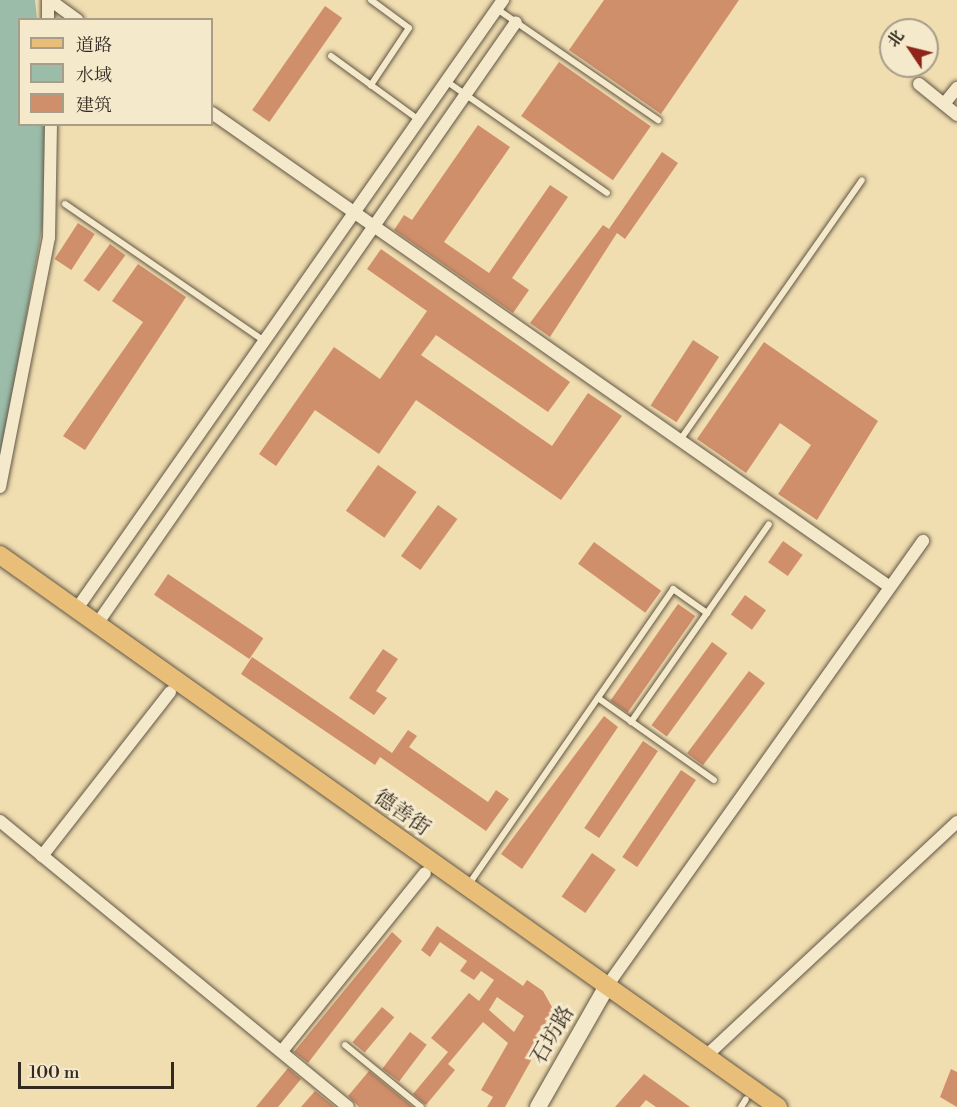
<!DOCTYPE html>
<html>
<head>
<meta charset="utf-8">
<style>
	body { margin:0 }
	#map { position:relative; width:957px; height:1107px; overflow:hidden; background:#f0ddb0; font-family:"Libre Bodoni","Noto Serif SC",serif }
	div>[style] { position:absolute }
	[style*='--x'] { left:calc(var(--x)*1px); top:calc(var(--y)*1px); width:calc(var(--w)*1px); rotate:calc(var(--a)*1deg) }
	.water>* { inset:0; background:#9bbca8 }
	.building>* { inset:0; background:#d08f6b; transform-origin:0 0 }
	.roads { filter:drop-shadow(0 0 2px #625745) drop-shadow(0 0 2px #625745) }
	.lane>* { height:6px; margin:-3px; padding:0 3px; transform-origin:3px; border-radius:3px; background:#f5e9cc }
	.street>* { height:12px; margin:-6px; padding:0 6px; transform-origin:6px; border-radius:6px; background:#f5e9cc }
	.secondary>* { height:16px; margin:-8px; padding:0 8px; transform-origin:8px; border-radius:8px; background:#f5e9cc }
	.primary>* { height:18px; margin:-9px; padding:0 9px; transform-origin:9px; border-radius:9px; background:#e8be78 }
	span { translate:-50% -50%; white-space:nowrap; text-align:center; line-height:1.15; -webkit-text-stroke:6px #f5e9cc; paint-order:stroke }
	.street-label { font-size:21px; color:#322a21 }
	.legend { position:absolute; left:18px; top:18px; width:195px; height:108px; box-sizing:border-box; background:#f5e9cc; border:2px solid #a79d88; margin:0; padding:8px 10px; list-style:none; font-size:18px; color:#322a21 }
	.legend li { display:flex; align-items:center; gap:12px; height:30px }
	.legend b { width:30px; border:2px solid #a79d88 }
	.north { position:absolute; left:879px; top:18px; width:60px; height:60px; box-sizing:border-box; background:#f5e9cc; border:2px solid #a79d88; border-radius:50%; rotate:305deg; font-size:16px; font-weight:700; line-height:24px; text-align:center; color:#322a21 }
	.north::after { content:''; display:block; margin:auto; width:21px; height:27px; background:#8f2418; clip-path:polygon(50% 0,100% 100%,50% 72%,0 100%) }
	.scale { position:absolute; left:18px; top:1062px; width:156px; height:27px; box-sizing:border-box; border:3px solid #322a21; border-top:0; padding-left:8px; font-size:18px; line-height:21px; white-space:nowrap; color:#322a21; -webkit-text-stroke:4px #f5e9cc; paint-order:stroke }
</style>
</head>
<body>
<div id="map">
	<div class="water">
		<i style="clip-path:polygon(0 0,35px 0,37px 19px,20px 20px,20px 124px,46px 125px,50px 184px,0 463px)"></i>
	</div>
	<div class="building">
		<i style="clip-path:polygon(604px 0,739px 0,661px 114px,569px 50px)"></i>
		<i style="left:325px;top:6px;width:21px;height:127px;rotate:35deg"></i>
		<i style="left:559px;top:62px;width:112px;height:66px;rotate:35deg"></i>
		<i style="clip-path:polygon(478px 125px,510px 147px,444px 242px,489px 273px,550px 185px,568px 197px,512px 278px,529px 290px,513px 313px,394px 230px,404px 215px,412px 220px)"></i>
		<i style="clip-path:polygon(662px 152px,678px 163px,625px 239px,617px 233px,550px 337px,530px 323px,603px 225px,609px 229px)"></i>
		<i style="left:78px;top:223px;width:20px;height:43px;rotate:33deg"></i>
		<i style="left:110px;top:244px;width:19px;height:45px;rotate:36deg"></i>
		<i style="clip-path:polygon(381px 249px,570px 382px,548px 412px,436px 335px,421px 355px,552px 446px,588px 393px,622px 416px,561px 500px,416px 400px,379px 454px,315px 410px,276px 466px,259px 454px,334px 347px,380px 379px,427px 311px,367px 269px)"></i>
		<i style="clip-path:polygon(138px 264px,186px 297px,85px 450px,63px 436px,143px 322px,112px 301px)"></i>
		<i style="left:693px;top:340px;width:31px;height:78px;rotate:33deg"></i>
		<i style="clip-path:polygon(764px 342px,878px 421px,817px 520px,778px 494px,811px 445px,780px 423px,746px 473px,697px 439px)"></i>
		<i style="left:378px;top:465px;width:47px;height:56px;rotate:35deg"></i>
		<i style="left:438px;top:505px;width:24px;height:63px;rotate:36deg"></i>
		<i style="left:783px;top:541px;width:24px;height:26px;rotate:35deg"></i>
		<i style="left:594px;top:542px;width:83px;height:27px;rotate:36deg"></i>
		<i style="left:168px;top:574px;width:115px;height:25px;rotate:34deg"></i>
		<i style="left:745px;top:595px;width:26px;height:24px;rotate:36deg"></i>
		<i style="left:678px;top:604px;width:21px;height:118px;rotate:35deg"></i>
		<i style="left:712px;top:642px;width:19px;height:103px;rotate:36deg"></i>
		<i style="clip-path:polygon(383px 649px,398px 659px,376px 691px,387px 698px,374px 715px,349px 698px)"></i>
		<i style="clip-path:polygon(252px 657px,392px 753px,408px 730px,417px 736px,409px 747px,488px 802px,496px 790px,509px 799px,486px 831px,380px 757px,375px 765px,241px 674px)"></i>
		<i style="left:749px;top:671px;width:20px;height:103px;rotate:37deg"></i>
		<i style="clip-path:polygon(604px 716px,618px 727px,522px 869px,501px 854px)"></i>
		<i style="left:643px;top:741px;width:18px;height:105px;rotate:34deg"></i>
		<i style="left:681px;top:770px;width:18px;height:105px;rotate:34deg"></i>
		<i style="left:592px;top:853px;width:29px;height:53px;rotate:35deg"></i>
		<i style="clip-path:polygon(evenodd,437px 926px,523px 986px,527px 980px,543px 991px,552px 1007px,552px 1023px,505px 1107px,487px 1107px,493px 1097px,481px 1090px,508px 1043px,483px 1022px,448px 1064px,455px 1070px,426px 1105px,413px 1094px,448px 1052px,431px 1038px,469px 993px,479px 1001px,494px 980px,481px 971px,474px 980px,460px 971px,467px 961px,440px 942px,430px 957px,421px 950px,437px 926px,497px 997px,524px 1016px,514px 1032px,489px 1010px,497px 997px)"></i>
		<i style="clip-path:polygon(392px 932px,402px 941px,308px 1063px,294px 1052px)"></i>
		<i style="left:382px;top:1007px;width:16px;height:46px;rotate:40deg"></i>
		<i style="left:410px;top:1032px;width:21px;height:46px;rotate:37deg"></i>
		<i style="clip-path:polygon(288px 1068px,301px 1079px,278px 1107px,256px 1107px)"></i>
		<i style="clip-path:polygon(951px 1069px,957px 1072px,957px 1107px,940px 1097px)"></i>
		<i style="clip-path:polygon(369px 1071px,413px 1107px,359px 1107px,348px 1096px)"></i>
		<i style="clip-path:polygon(644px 1074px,658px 1084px,690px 1107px,656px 1107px,646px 1100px,640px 1107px,615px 1107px)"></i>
		<i style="clip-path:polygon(315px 1091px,335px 1107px,301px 1107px)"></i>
	</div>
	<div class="roads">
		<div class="lane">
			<i style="--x:371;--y:0;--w:47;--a:36.4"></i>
			<i style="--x:409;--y:28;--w:69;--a:123.7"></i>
			<i style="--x:497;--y:9;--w:196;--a:34.6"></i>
			<i style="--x:331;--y:56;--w:109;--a:36"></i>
			<i style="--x:446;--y:81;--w:196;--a:34.8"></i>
			<i style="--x:65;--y:204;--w:242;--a:34.5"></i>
			<i style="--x:680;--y:440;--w:317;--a:-55"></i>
			<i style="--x:598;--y:698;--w:142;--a:35.3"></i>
			<i style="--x:631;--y:722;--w:133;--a:-55.1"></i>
			<i style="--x:469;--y:884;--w:359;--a:-55.3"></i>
			<i style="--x:673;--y:589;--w:42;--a:35.2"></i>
			<i style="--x:707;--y:613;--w:108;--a:-55.1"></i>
			<i style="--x:345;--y:1045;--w:98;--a:39.2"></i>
			<i style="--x:741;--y:1107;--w:9;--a:-58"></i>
		</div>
		<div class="street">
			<i style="--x:48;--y:0;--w:20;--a:90"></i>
			<i style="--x:50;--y:0;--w:34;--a:36"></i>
			<i style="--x:919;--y:84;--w:49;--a:39.2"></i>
			<i style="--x:944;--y:104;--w:21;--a:-51"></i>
			<i style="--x:212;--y:113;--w:827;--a:34.96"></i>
			<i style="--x:0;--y:487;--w:254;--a:-78.9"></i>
			<i style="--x:49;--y:238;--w:114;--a:-89"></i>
			<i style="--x:76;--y:610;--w:745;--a:-55.01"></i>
			<i style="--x:97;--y:624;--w:733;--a:-55.16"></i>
			<i style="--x:0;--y:821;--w:450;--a:39.4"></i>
			<i style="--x:42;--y:856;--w:208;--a:-52"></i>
			<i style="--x:607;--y:986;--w:546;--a:-54.62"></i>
			<i style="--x:282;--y:1051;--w:228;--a:-51.2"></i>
			<i style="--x:706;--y:1056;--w:343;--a:-43"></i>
		</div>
		<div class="secondary">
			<i style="--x:538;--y:1107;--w:139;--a:-60.3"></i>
		</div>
		<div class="primary">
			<i style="--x:0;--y:555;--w:954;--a:35.36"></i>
		</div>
	</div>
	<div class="street-label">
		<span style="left:402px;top:813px;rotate:35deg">德善街</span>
		<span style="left:553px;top:1035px;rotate:-60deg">石坊路</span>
	</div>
	<ul class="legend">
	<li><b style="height:8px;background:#e8be78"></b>道路</li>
	<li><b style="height:16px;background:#9bbca8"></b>水域</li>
	<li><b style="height:16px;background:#d08f6b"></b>建筑</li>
	</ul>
	<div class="north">北</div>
	<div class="scale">100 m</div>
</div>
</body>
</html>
